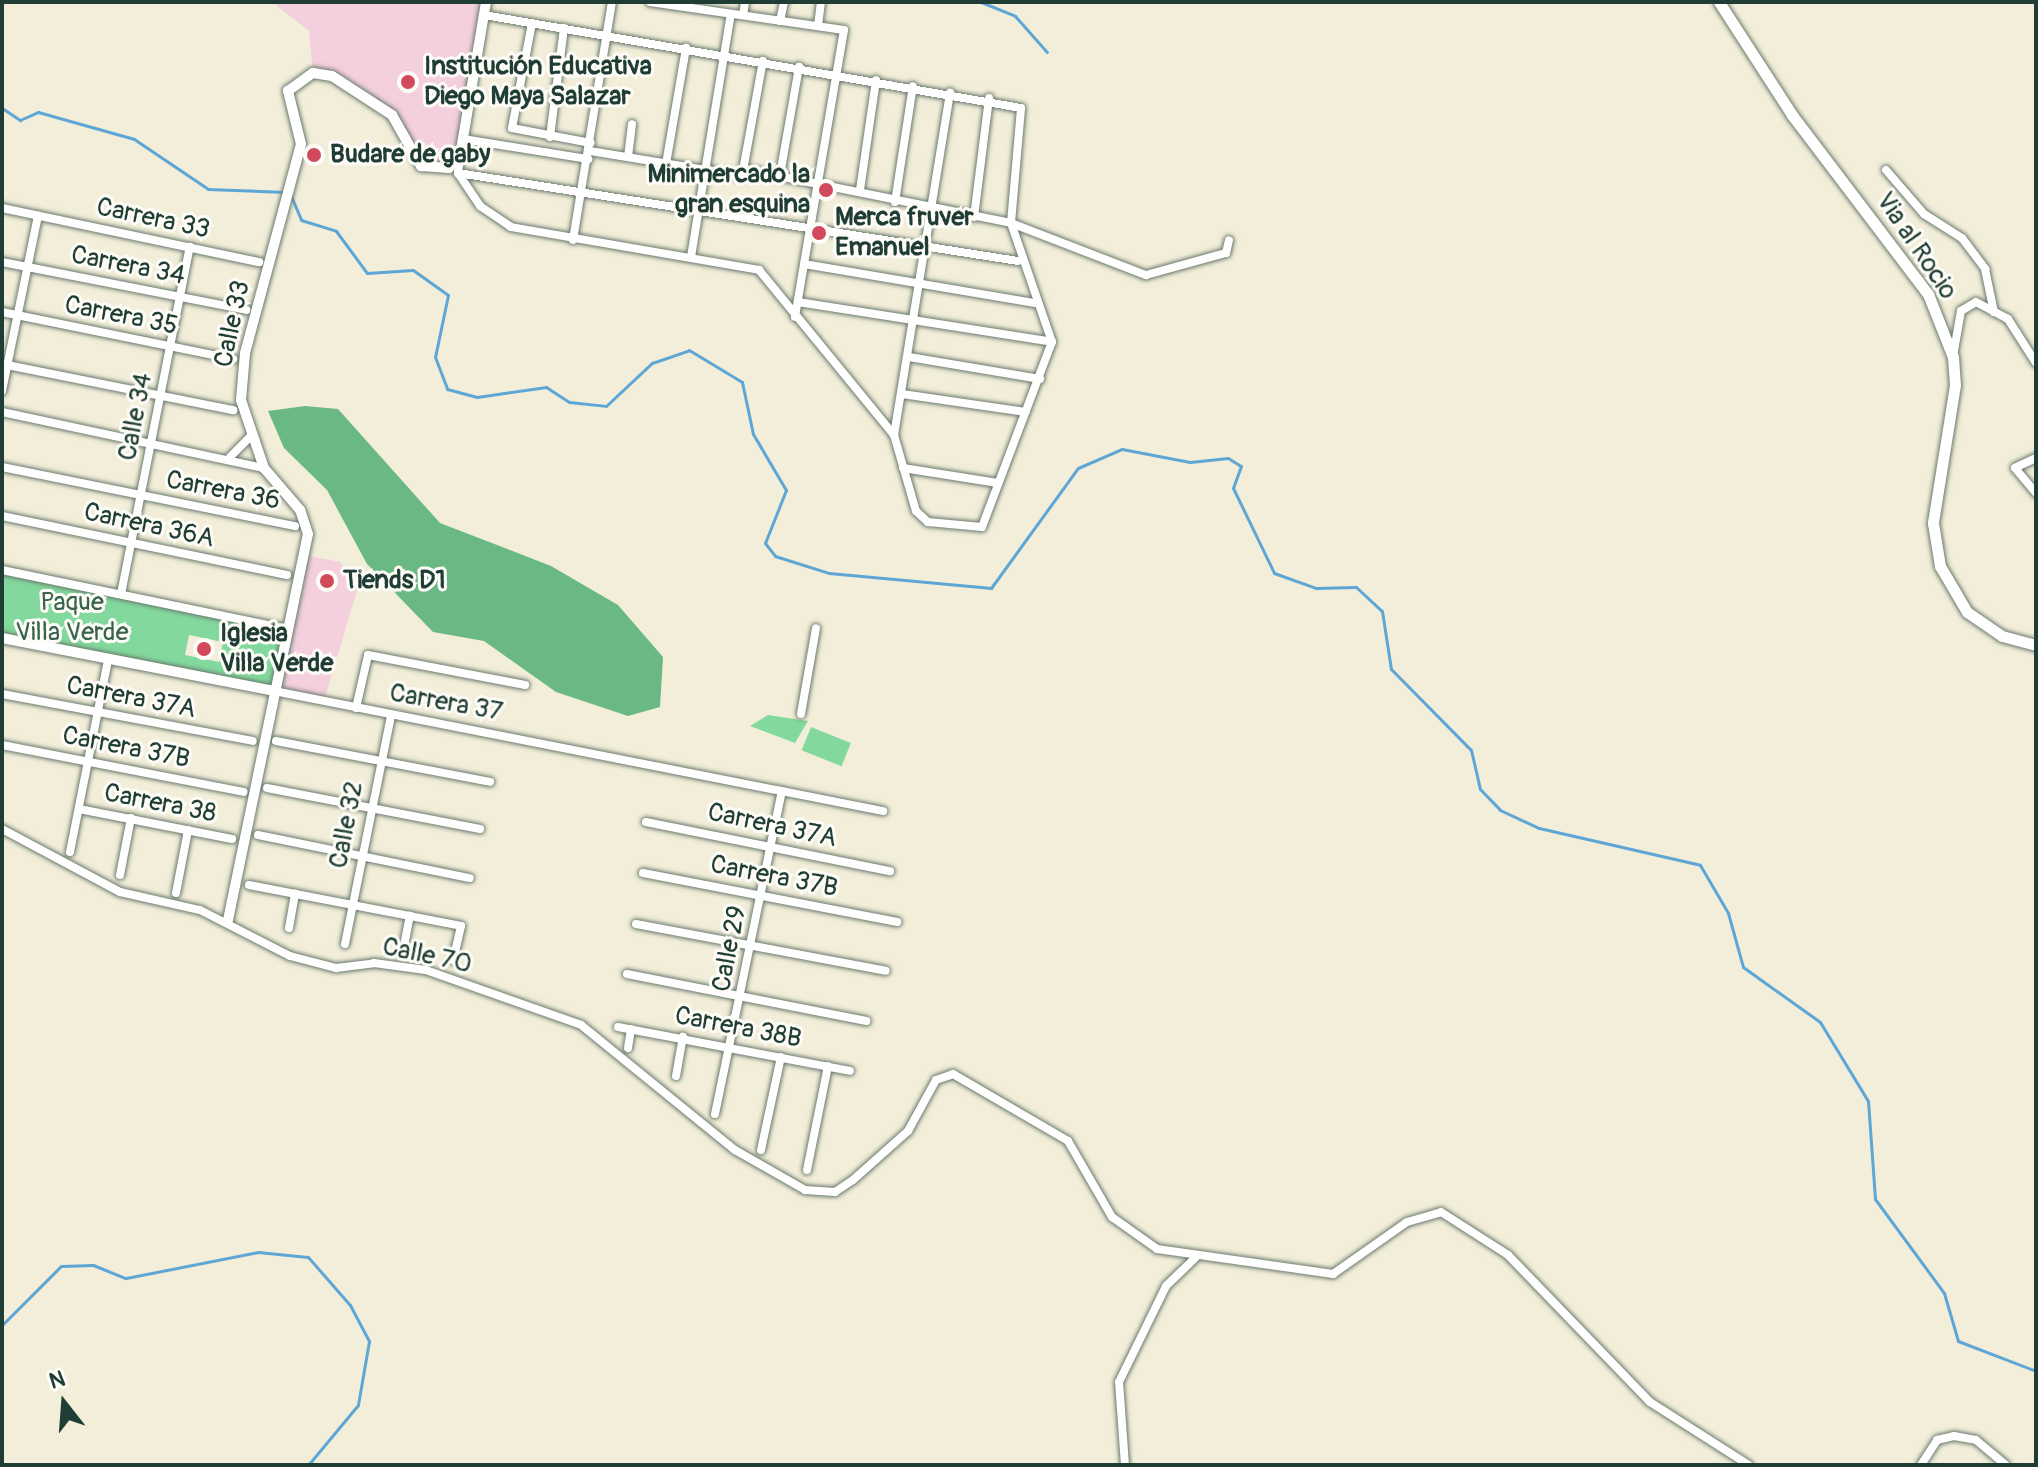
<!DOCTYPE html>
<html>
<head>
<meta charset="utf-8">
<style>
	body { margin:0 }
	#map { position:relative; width:2038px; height:1467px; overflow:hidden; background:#f2eed9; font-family:Pangolin,sans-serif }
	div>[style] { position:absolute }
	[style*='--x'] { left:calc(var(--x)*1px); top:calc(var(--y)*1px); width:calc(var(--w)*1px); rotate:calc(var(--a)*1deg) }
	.built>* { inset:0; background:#f4cfdd }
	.green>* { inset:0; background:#83d99d; transform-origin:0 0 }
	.forest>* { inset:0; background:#6ab984 }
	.stream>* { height:3px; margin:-1.5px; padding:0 1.5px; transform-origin:1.5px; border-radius:1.5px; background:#5ea6d5 }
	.roads { filter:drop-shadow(0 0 2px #697b6e) drop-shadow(0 0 2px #697b6e) }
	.minor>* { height:8px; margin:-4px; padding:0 4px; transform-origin:4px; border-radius:4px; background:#fff }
	.tertiary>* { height:10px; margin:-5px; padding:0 5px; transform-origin:5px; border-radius:5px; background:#fff }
	.secondary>* { height:11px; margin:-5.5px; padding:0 5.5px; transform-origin:5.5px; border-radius:5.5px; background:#fff }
	.dots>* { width:22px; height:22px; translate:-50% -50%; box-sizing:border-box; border:4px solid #fdfcf7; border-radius:50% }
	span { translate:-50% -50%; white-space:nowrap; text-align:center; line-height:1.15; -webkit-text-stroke:6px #fdfcf7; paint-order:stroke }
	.poi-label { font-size:26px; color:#1f3d34; font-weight:700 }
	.left { translate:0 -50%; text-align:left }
	.right { translate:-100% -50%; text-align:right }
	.street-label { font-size:26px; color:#1f3d34 }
	.park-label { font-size:26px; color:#38644e }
	.frame { position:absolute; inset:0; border:4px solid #1f3d34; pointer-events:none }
	.north { position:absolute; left:24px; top:1363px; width:80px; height:80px; -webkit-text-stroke:6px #fdfcf7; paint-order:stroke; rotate:343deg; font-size:22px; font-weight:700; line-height:32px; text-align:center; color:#1f3d34 }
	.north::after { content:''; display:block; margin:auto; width:28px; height:36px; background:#1f3d34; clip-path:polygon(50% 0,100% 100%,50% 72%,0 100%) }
</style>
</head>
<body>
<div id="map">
	<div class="built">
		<i style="clip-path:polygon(272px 2px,486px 2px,461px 150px,449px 168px,421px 166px,392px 115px,313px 73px,309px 31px)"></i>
		<i style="clip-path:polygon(304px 555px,340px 562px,358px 587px,324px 701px,274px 691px)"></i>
	</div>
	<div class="green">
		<i style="clip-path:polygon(evenodd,2px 570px,288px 629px,274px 691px,2px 638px,2px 570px,189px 635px,223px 642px,219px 662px,185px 655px,189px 635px)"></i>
		<i style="clip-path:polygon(768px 715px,808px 721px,795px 743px,750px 726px)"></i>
		<i style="left:811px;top:727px;width:43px;height:25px;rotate:22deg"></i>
	</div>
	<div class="forest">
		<i style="clip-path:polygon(305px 406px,338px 409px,440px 523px,551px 566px,618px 605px,663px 657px,660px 707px,628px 716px,556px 692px,484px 641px,433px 632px,367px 564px,327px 490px,284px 448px,268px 411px)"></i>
	</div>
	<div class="stream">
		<i style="--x:981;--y:2;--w:37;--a:22"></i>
		<i style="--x:1015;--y:16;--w:48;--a:48.4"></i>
		<i style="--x:2;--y:108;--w:22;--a:34"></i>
		<i style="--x:20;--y:120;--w:20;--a:-24"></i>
		<i style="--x:38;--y:112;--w:100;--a:15.7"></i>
		<i style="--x:134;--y:139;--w:89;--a:34"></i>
		<i style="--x:208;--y:189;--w:78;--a:2.2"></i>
		<i style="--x:291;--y:196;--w:26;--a:67"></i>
		<i style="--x:301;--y:220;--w:37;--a:17"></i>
		<i style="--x:336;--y:231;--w:52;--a:53.6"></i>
		<i style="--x:367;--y:273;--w:46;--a:-3.7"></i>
		<i style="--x:413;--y:270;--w:43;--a:35.5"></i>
		<i style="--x:448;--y:295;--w:63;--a:101.8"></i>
		<i style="--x:435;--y:357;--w:34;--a:69"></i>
		<i style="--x:447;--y:389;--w:31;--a:15"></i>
		<i style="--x:477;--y:397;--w:70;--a:-8.2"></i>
		<i style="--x:546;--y:387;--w:27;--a:33"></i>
		<i style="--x:569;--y:402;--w:37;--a:6"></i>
		<i style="--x:606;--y:406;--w:63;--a:-43.1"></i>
		<i style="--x:652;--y:363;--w:39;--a:-19"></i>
		<i style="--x:689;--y:350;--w:62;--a:31.1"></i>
		<i style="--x:742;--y:382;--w:53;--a:78.1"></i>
		<i style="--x:753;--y:434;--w:65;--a:59.5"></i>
		<i style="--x:786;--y:490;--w:57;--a:111.6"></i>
		<i style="--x:765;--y:543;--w:16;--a:52"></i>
		<i style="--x:775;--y:556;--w:57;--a:17.5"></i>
		<i style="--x:829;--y:573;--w:163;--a:5.3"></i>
		<i style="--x:991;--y:588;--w:148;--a:-54.1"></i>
		<i style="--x:1078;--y:468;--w:48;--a:-23.4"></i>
		<i style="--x:1122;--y:449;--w:69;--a:10.8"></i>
		<i style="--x:1190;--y:462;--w:38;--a:-6"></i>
		<i style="--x:1228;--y:458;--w:15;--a:32"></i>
		<i style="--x:1241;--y:466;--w:23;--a:110"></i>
		<i style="--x:1233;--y:488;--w:94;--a:64.2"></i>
		<i style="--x:1274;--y:573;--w:45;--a:19.7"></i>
		<i style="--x:1316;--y:588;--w:40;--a:-1.4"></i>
		<i style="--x:1356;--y:587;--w:35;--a:43"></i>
		<i style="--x:1382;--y:611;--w:59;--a:81.2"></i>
		<i style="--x:1391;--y:669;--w:114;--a:45.4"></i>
		<i style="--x:1471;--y:750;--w:40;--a:77"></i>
		<i style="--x:1480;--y:789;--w:29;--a:46"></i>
		<i style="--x:1500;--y:810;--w:43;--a:24.8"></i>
		<i style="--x:1539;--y:828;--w:165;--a:12.9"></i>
		<i style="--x:1700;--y:865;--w:56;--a:59.7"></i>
		<i style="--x:1728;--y:913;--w:56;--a:74.5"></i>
		<i style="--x:1743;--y:967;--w:95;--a:35.5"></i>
		<i style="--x:1820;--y:1022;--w:92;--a:58.7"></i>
		<i style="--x:1868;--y:1101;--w:98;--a:85.9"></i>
		<i style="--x:1875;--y:1199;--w:117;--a:53.7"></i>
		<i style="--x:1944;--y:1293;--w:50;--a:73.7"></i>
		<i style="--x:1958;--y:1341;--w:84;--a:21"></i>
		<i style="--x:2;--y:1325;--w:83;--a:-45"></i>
		<i style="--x:61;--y:1266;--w:32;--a:-2"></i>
		<i style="--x:93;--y:1265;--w:35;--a:22"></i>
		<i style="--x:126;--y:1278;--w:135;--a:-11.1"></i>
		<i style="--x:258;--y:1252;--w:50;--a:5.7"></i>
		<i style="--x:308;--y:1257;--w:64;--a:48.8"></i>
		<i style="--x:350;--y:1305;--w:41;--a:62.2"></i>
		<i style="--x:369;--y:1341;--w:65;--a:99.8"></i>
		<i style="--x:358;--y:1405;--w:78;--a:129.8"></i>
	</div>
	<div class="roads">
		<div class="minor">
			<i style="--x:650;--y:2;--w:196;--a:8.2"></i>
			<i style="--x:844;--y:30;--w:291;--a:99.7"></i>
			<i style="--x:743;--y:15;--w:13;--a:-81"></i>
			<i style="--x:780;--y:21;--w:19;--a:-78"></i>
			<i style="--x:532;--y:23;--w:107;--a:100.8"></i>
			<i style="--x:512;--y:128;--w:80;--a:10.8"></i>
			<i style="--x:818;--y:26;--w:24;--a:-83"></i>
			<i style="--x:550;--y:137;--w:110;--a:-82.7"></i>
			<i style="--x:463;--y:139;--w:127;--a:9.1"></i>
			<i style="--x:461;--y:151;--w:22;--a:98"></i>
			<i style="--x:458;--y:173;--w:40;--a:56"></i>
			<i style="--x:480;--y:206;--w:37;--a:34"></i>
			<i style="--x:511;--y:227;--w:252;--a:9.8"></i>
			<i style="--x:759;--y:270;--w:213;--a:50.7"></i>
			<i style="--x:894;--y:435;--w:79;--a:73.9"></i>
			<i style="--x:916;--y:511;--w:16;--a:43"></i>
			<i style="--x:928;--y:522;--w:54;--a:5.3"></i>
			<i style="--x:982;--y:527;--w:198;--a:-69.3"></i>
			<i style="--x:1052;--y:342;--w:126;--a:-109"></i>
			<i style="--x:1011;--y:223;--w:115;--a:-85"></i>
			<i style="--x:1021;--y:108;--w:545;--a:-170.17"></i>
			<i style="--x:590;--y:151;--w:154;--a:9.3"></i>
			<i style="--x:742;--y:176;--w:117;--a:-79.7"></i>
			<i style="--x:628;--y:157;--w:33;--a:-83"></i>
			<i style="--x:666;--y:164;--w:118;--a:-80.2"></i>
			<i style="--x:744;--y:169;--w:272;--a:11.4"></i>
			<i style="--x:1011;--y:223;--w:145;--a:21.1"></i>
			<i style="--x:1146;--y:275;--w:83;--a:-15.4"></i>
			<i style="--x:1226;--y:253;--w:13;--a:-77"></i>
			<i style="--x:1886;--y:170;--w:58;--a:49.2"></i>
			<i style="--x:1924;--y:214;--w:45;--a:32.3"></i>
			<i style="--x:1962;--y:238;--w:39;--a:53"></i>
			<i style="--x:1985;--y:269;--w:44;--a:78.2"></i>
			<i style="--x:458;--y:173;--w:567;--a:8.93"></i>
			<i style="--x:780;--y:175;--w:110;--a:-80"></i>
			<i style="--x:860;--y:190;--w:111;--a:-81.7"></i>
			<i style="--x:895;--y:202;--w:117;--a:-81.2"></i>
			<i style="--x:2;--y:208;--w:263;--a:11.9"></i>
			<i style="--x:974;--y:217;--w:120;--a:-82.8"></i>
			<i style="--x:573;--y:240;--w:241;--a:-80.7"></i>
			<i style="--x:691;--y:257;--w:246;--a:-80.7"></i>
			<i style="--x:2;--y:262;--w:249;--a:11.1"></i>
			<i style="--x:804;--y:264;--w:233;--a:9.6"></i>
			<i style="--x:798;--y:302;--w:257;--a:8.9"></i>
			<i style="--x:2;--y:312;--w:236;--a:11.5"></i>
			<i style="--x:1953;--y:356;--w:46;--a:-79.9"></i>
			<i style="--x:1961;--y:311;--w:17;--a:-31"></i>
			<i style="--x:1976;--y:302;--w:36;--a:28"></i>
			<i style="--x:2008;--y:319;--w:52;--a:57.5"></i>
			<i style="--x:909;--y:357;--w:133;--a:9.5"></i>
			<i style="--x:2;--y:364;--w:236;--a:11.3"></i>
			<i style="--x:2;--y:391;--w:179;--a:-78.4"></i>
			<i style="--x:902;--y:394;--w:125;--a:8.3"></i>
			<i style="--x:2;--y:412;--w:268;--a:12.1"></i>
			<i style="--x:894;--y:435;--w:347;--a:-80.7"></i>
			<i style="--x:230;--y:457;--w:28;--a:-45"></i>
			<i style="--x:2036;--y:458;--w:23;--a:155"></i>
			<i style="--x:2015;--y:468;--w:33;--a:50"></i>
			<i style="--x:2;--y:467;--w:299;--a:11.4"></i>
			<i style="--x:903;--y:468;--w:96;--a:9"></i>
			<i style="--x:2;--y:516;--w:291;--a:11.7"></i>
			<i style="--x:2;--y:570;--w:292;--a:11.7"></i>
			<i style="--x:121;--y:594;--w:354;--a:-78.8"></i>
			<i style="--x:274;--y:691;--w:621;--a:11.15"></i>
			<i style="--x:2;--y:694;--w:255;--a:10.6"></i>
			<i style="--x:356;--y:708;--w:54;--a:-77.2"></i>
			<i style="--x:368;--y:655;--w:160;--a:10.8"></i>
			<i style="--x:801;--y:714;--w:87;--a:-80.1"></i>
			<i style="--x:276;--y:741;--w:218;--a:10.8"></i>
			<i style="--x:2;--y:745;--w:246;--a:11"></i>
			<i style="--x:267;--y:788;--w:217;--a:10.9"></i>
			<i style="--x:79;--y:809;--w:156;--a:11.1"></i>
			<i style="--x:646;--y:822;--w:249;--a:11.4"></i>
			<i style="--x:2;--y:829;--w:134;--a:28.1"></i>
			<i style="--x:120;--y:892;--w:82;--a:12.7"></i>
			<i style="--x:200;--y:910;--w:101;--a:27.1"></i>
			<i style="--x:290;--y:956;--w:48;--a:14.6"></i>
			<i style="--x:336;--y:968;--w:38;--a:-7"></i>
			<i style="--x:374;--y:963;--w:52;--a:7.7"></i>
			<i style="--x:426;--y:970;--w:164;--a:19.5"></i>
			<i style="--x:581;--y:1025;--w:198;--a:39.1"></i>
			<i style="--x:735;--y:1150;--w:81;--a:29.7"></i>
			<i style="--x:805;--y:1190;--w:30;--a:4"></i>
			<i style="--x:835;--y:1192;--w:22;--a:-34"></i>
			<i style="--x:853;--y:1180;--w:74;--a:-41.7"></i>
			<i style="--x:908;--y:1131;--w:58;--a:-61.2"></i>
			<i style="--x:936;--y:1080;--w:18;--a:-19"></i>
			<i style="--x:953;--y:1074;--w:133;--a:30.2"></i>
			<i style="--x:1068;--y:1141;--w:88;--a:59.9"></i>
			<i style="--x:1112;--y:1217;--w:55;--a:35.4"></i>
			<i style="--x:1157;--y:1249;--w:178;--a:8.1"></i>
			<i style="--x:1333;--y:1274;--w:90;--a:-35.1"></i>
			<i style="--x:1407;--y:1222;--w:35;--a:-16"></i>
			<i style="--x:1441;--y:1212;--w:80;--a:32.7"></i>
			<i style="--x:1508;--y:1255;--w:204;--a:46"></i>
			<i style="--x:1650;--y:1402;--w:117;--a:32.5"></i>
			<i style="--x:258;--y:835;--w:216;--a:11.5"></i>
			<i style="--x:70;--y:852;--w:196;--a:-78.8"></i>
			<i style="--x:643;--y:873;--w:259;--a:10.9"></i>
			<i style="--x:120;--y:875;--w:58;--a:-79.1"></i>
			<i style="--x:249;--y:885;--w:216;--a:10.9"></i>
			<i style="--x:461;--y:926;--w:35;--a:103"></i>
			<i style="--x:176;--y:893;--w:64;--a:-79.2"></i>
			<i style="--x:636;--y:924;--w:254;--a:10.6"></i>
			<i style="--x:289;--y:928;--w:35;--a:-80"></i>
			<i style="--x:345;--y:944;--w:234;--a:-78.6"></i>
			<i style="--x:403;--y:951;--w:36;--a:-79"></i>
			<i style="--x:627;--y:974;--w:244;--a:11.1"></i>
			<i style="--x:618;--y:1027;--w:236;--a:10.7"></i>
			<i style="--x:628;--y:1048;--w:19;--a:-81"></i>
			<i style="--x:676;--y:1076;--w:40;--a:-80"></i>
			<i style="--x:715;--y:1114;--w:330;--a:-78.3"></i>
			<i style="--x:761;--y:1150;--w:95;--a:-77.9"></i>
			<i style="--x:807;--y:1170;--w:106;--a:-78.6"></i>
			<i style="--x:1125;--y:1465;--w:83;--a:-94.1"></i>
			<i style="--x:1119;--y:1382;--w:107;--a:-63.9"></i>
			<i style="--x:1166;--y:1286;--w:42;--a:-44"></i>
			<i style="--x:1921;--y:1465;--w:30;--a:-57"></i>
			<i style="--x:1937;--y:1440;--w:17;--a:-13"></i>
			<i style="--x:1954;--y:1436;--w:22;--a:10"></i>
			<i style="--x:1976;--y:1440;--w:39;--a:40"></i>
		</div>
		<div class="tertiary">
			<i style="--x:2;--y:638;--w:277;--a:11"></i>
			<i style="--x:228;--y:920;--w:394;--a:-78.3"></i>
			<i style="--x:308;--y:534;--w:25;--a:-108"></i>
			<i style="--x:300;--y:510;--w:55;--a:-130.6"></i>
			<i style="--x:264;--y:468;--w:72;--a:-108.7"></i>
			<i style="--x:241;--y:400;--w:47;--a:-85.1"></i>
			<i style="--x:245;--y:353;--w:216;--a:-75"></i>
			<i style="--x:301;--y:144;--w:55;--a:-103.8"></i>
			<i style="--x:288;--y:91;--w:31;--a:-36"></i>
			<i style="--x:313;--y:73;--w:19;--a:9"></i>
			<i style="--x:332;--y:76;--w:72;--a:33"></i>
			<i style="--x:392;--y:115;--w:59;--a:60.4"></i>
			<i style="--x:421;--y:166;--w:28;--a:4"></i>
			<i style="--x:449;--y:168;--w:22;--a:-56"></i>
			<i style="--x:461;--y:150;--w:150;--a:-80.4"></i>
		</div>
		<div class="secondary">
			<i style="--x:1719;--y:2;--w:135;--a:57.1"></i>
			<i style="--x:1792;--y:115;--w:225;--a:52.8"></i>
			<i style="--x:1928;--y:294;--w:68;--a:68.4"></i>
			<i style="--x:1953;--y:357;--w:28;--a:86"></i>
			<i style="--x:1955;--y:385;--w:140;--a:99.1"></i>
			<i style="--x:1933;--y:523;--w:44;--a:80.8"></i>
			<i style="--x:1940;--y:566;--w:53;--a:59.6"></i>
			<i style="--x:1967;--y:612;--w:42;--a:34.4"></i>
			<i style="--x:2002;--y:636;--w:35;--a:15"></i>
		</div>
	</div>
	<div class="dots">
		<i style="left:408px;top:82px;background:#d1495b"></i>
		<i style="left:314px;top:155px;background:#d1495b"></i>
		<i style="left:826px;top:190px;background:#d1495b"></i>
		<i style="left:819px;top:233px;background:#d1495b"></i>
		<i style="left:327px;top:581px;background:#d1495b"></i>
		<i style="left:204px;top:649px;background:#d1495b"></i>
	</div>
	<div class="poi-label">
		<span class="left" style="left:424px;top:82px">Institución Educativa<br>Diego Maya Salazar</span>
		<span class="left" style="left:330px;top:155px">Budare de gaby</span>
		<span class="right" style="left:810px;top:190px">Minimercado la<br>gran esquina</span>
		<span class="left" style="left:835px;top:233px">Merca fruver<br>Emanuel</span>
		<span class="left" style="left:343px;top:581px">Tiends D1</span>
		<span class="left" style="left:220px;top:649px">Iglesia<br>Villa Verde</span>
	</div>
	<div class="street-label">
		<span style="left:153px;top:219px;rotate:12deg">Carrera 33</span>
		<span style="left:1916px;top:246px;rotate:56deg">Via al Rocio</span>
		<span style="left:128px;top:266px;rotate:11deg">Carrera 34</span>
		<span style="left:121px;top:316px;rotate:11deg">Carrera 35</span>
		<span style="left:233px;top:324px;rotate:-78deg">Calle 33</span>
		<span style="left:136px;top:417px;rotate:-79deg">Calle 34</span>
		<span style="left:223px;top:491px;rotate:11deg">Carrera 36</span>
		<span style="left:149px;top:526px;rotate:12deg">Carrera 36A</span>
		<span style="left:131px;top:698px;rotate:11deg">Carrera 37A</span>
		<span style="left:446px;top:703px;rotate:10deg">Carrera 37</span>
		<span style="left:126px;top:748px;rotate:11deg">Carrera 37B</span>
		<span style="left:160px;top:804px;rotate:11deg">Carrera 38</span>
		<span style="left:347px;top:825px;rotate:-79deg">Calle 32</span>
		<span style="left:772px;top:826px;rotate:12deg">Carrera 37A</span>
		<span style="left:774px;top:877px;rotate:11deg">Carrera 37B</span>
		<span style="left:730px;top:949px;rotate:-79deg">Calle 29</span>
		<span style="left:427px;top:956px;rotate:12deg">Calle 70</span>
		<span style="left:738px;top:1028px;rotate:11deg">Carrera 38B</span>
	</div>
	<div class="park-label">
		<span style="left:72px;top:618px">Paque<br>Villa Verde</span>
	</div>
	<div class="frame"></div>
	<div class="north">N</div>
</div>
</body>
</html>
